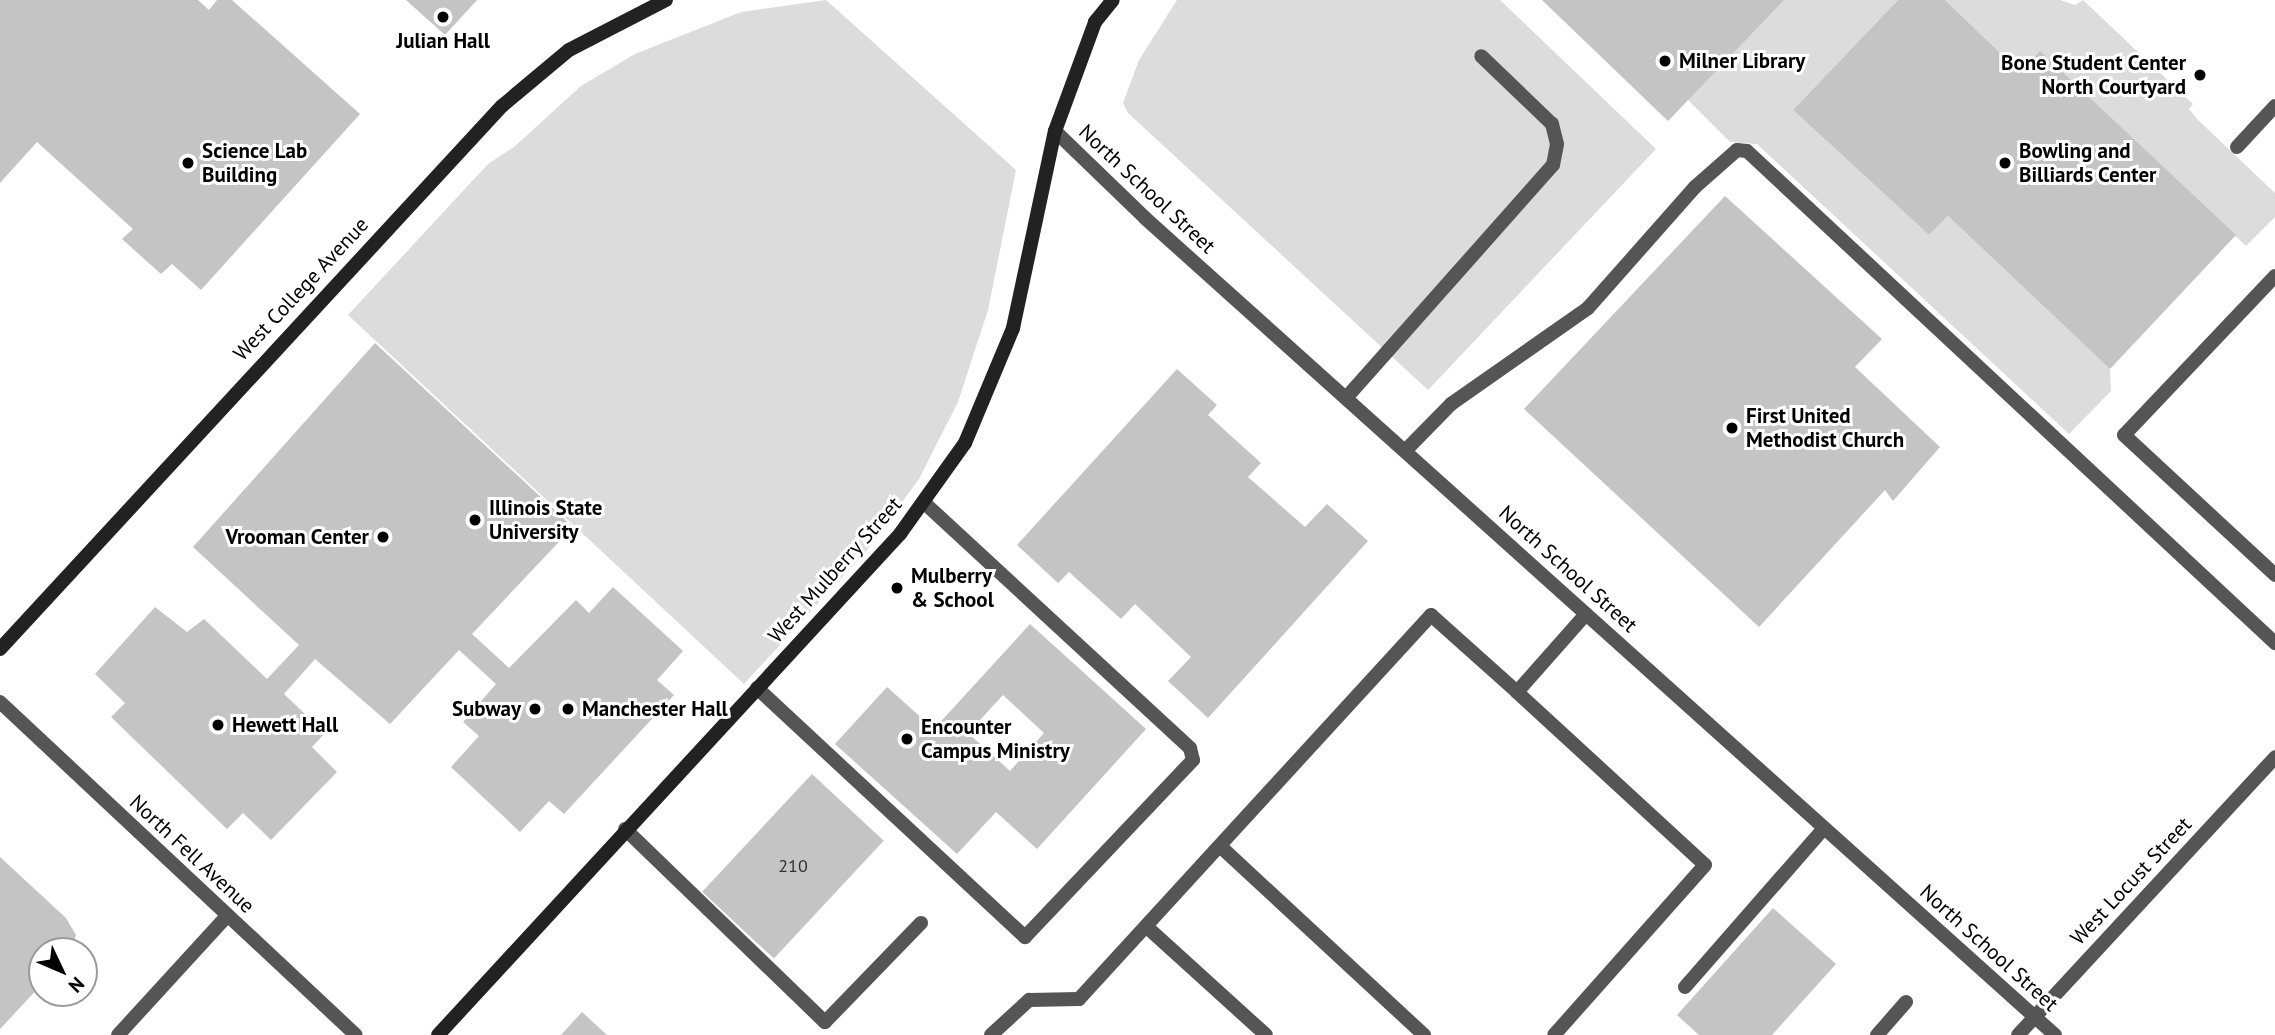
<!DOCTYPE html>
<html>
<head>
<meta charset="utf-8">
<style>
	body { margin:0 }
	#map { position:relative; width:2275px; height:1035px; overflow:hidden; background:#fff; font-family:"PT Sans",sans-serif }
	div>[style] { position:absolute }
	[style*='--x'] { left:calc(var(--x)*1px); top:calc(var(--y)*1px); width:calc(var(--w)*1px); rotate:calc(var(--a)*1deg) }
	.green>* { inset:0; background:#dcdcdc }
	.building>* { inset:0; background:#c4c4c4; transform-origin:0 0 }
	.service>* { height:14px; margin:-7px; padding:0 7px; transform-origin:7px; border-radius:7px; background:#555 }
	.minor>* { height:14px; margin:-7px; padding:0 7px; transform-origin:7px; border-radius:7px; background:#555 }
	.tertiary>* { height:14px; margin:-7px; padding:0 7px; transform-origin:7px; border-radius:7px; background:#555 }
	.secondary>* { height:14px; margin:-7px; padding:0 7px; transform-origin:7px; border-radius:7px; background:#222 }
	.dots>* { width:19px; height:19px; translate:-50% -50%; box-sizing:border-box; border:4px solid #fff; border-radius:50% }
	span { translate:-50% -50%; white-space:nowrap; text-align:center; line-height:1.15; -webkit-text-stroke:6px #fff; paint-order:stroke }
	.number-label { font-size:18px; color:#313131 }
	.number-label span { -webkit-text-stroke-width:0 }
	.poi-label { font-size:21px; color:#000; font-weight:700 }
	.left { translate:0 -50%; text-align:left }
	.right { translate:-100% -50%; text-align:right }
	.street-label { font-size:21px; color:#000 }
	.north { position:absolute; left:28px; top:937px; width:70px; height:70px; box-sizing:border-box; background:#fff; border:2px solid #999; border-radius:50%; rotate:134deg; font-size:19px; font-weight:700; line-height:28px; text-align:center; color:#000 }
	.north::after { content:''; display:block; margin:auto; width:24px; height:32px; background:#000; clip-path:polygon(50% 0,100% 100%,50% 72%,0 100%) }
</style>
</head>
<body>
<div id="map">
	<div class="green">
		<i style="clip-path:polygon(826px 0,1016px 170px,988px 310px,958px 402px,919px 479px,867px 550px,744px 684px,348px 315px,488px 164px,514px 147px,581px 86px,635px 54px,741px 12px)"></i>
		<i style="clip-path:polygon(1177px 0,1500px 0,1656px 149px,1428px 390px,1128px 113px,1123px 103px,1139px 60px)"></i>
		<i style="clip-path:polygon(1776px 0,1898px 0,1793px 110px,1929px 235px,1948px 216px,2110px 369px,2111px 391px,2069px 434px,1757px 144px,1730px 142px,1684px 96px)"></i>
		<i style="clip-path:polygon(1945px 0,2060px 0,2075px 5px,2083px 0,2193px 104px,2189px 109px,2197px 119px,2275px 193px,2275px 217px,2246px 246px,2040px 52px,2020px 72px)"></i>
	</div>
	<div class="building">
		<i style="clip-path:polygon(0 0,198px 0,209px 10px,217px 0,232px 0,360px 114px,201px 290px,172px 264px,161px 274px,122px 239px,133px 229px,37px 142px,0 183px)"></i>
		<i style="clip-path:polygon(406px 0,477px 0,445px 35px)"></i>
		<i style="clip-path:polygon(1542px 0,1784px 0,1668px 121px)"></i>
		<i style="clip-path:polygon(1898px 0,1945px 0,2020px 72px,2040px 51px,2236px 235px,2110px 369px,1948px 216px,1929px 235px,1793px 110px)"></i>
		<i style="clip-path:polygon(1725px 196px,1882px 339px,1855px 367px,1940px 447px,1893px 501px,1885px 490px,1759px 627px,1524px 409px)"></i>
		<i style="clip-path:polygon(375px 343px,573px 527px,472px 634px,509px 668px,576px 600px,589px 613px,613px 587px,683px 651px,657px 680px,674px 695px,564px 814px,549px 801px,520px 832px,451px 767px,479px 736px,463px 722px,496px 684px,459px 650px,390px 724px,315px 659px,284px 694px,325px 733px,312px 747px,337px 772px,271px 840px,243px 813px,227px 829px,111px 717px,125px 703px,95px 674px,155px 607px,187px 632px,204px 619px,267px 679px,299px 645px,193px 547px)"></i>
		<i style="clip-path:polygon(1177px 369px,1217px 405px,1208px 415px,1261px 463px,1248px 477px,1305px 527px,1327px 504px,1368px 541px,1208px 718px,1168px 681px,1191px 657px,1135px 604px,1121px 619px,1069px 572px,1058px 583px,1017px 545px)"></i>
		<i style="clip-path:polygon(evenodd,1030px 624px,1146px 729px,1037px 849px,996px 812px,957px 854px,835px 744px,887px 687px,934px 729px,1030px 624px,1003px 695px,1044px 733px,1010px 771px,968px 733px,1003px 695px)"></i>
		<i style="left:812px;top:774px;width:98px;height:161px;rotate:43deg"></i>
		<i style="clip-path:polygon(0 857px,66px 918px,76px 935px,71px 951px,42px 951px,42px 984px,0 1029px)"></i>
		<i style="clip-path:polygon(1773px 908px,1836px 964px,1772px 1035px,1699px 1035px,1677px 1015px)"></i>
		<i style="clip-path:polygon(582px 1012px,607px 1035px,561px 1035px)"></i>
	</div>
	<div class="service">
		<i style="--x:2237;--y:147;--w:56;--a:-47.2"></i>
		<i style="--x:2275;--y:276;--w:219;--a:133.5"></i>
		<i style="--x:2124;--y:435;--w:206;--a:42.8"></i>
		<i style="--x:1346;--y:398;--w:312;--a:-48.4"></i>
		<i style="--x:1553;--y:165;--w:21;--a:-79"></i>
		<i style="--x:1557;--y:144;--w:21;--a:-104"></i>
		<i style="--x:1552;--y:124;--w:98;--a:-136.2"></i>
		<i style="--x:1405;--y:451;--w:66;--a:-45.6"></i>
		<i style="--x:1451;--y:404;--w:167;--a:-35"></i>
		<i style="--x:1588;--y:308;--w:162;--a:-48.5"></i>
		<i style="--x:1695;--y:187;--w:56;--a:-41.4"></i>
		<i style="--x:1737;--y:150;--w:10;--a:6"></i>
		<i style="--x:1747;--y:151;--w:722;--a:42.98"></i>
		<i style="--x:757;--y:688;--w:366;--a:42.9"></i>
		<i style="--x:1025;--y:937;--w:244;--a:-46.5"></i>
		<i style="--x:1193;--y:760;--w:12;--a:-104"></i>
		<i style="--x:1190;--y:748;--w:363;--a:-137.3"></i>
		<i style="--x:1517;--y:692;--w:255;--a:42.6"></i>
		<i style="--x:1705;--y:865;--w:227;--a:131.6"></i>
		<i style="--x:625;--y:829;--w:278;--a:44"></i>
		<i style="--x:825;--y:1022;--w:138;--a:-45.9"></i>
		<i style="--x:1221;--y:847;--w:277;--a:42.8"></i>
		<i style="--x:1148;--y:928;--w:159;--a:42.2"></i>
		<i style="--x:1685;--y:987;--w:211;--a:-48.8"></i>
		<i style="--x:118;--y:1035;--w:161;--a:-47.5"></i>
		<i style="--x:991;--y:1035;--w:52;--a:-42.6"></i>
		<i style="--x:1029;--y:1000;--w:50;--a:-1.1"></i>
		<i style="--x:1079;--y:999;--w:521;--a:-47.49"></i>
		<i style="--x:1431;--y:615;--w:115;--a:41.8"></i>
		<i style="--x:1517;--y:692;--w:104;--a:-48.5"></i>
		<i style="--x:1877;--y:1035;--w:44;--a:-48.7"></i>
	</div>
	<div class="minor">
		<i style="--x:2018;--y:1035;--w:379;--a:-47.2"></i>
	</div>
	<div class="tertiary">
		<i style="--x:1055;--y:131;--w:125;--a:44"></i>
		<i style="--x:1145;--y:218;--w:1223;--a:41.92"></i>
		<i style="--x:0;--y:702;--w:487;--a:43.1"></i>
	</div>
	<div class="secondary">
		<i style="--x:0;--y:649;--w:739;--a:-47.25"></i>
		<i style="--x:502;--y:106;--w:87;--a:-39.9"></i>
		<i style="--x:569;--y:50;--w:109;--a:-27.3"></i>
		<i style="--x:438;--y:1035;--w:682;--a:-47.32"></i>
		<i style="--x:900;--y:534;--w:112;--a:-54.5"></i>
		<i style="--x:965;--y:443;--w:125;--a:-67.3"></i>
		<i style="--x:1013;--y:328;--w:201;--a:-78"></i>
		<i style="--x:1055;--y:131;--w:116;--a:-69.8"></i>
		<i style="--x:1095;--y:22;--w:28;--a:-51"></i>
	</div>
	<div class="dots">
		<i style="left:443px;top:17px;background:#000"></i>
		<i style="left:1665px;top:61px;background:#000"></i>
		<i style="left:2200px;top:75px;background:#000"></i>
		<i style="left:188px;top:163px;background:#000"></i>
		<i style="left:2005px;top:163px;background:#000"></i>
		<i style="left:1732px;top:428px;background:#000"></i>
		<i style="left:475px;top:520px;background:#000"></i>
		<i style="left:383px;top:537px;background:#000"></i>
		<i style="left:897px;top:588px;background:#000"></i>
		<i style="left:535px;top:709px;background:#000"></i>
		<i style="left:568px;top:709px;background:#000"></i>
		<i style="left:218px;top:725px;background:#000"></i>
		<i style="left:907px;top:739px;background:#000"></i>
	</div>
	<div class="number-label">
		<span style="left:793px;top:866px">210</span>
	</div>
	<div class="poi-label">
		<span style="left:443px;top:41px">Julian Hall</span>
		<span class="left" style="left:1679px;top:61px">Milner Library</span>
		<span class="right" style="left:2186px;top:75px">Bone Student Center<br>North Courtyard</span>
		<span class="left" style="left:202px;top:163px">Science Lab<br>Building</span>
		<span class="left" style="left:2019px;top:163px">Bowling and<br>Billiards Center</span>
		<span class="left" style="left:1746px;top:428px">First United<br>Methodist Church</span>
		<span class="left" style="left:489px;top:520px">Illinois State<br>University</span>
		<span class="right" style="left:369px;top:537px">Vrooman Center</span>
		<span class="left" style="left:911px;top:588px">Mulberry<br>&amp; School</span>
		<span class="right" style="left:521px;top:709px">Subway</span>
		<span class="left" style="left:582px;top:709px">Manchester Hall</span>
		<span class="left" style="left:232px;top:725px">Hewett Hall</span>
		<span class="left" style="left:921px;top:739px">Encounter<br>Campus Ministry</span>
	</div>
	<div class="street-label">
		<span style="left:1147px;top:189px;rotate:43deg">North School Street</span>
		<span style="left:301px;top:289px;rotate:-47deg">West College Avenue</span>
		<span style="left:1568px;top:569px;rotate:42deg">North School Street</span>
		<span style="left:835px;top:570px;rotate:-48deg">West Mulberry Street</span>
		<span style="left:192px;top:854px;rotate:43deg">North Fell Avenue</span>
		<span style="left:2131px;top:881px;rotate:-47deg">West Locust Street</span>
		<span style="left:1989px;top:948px;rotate:42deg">North School Street</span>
	</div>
	<div class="north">N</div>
</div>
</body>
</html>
